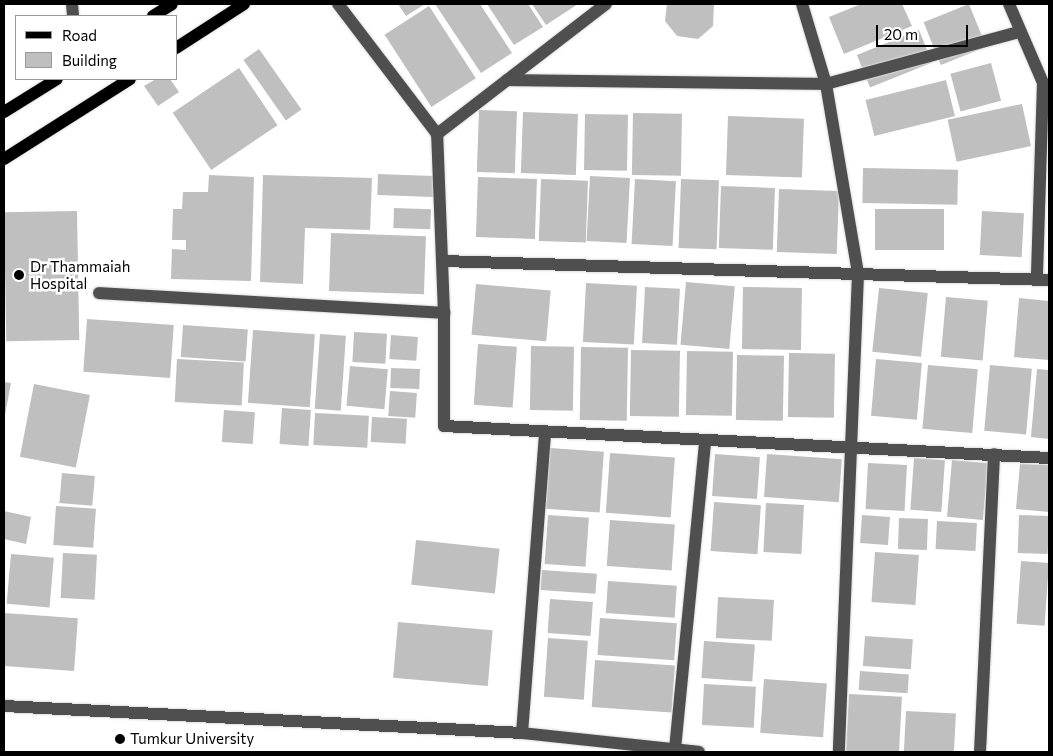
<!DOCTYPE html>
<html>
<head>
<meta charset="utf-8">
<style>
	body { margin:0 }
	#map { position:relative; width:1053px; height:756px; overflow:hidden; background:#fff; font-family:Commissioner,sans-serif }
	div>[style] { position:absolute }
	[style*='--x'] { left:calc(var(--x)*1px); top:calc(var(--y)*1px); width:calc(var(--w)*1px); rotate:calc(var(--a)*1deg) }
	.building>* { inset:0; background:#bfbfbf; transform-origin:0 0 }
	.roads { filter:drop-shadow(0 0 1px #dbdbdb) drop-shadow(0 0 1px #dbdbdb) }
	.minor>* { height:12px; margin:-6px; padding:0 6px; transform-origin:6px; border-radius:6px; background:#4f4f4f }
	.major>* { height:12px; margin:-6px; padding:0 6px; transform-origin:6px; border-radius:6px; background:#000 }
	.dots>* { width:14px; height:14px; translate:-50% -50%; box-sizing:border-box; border:2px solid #fff; border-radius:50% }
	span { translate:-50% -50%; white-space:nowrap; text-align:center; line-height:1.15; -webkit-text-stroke:5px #fff; paint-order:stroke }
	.poi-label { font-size:15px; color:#000 }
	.left { translate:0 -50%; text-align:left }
	.frame { position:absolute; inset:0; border:5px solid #000; pointer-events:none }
	.legend { position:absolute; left:15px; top:15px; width:162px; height:65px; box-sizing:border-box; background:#fff; border:1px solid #999; margin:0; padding:6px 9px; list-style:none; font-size:15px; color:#000 }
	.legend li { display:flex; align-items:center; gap:10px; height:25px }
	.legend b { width:25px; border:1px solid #999 }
	.scale { position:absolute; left:876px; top:25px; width:92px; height:22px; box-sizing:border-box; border:2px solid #000; border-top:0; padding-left:6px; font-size:15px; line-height:18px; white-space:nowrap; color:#000; -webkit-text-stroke:4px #fff; paint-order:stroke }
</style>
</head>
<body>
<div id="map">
	<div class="building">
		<i style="clip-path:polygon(398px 4px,425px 4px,406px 16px)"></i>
		<i style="clip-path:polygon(435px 4px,480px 4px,512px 53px,481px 73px)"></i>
		<i style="clip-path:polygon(487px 4px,528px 4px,543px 27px,514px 45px)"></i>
		<i style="clip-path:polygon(532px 4px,578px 4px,546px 25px)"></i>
		<i style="clip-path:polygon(667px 4px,714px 4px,713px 26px,698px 39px,677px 36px,665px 21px)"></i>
		<i style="clip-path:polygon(861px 4px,902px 4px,912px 26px,844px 54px,829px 17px)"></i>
		<i style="left:969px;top:4px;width:46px;height:49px;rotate:68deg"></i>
		<i style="left:429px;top:6px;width:86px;height:53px;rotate:57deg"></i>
		<i style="left:919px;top:30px;width:35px;height:67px;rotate:68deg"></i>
		<i style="left:259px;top:49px;width:74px;height:19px;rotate:55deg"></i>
		<i style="left:991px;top:63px;width:39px;height:42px;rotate:75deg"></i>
		<i style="left:239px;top:68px;width:69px;height:80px;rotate:56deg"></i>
		<i style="clip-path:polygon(156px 79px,170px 79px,179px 92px,158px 106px,144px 86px)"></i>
		<i style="left:946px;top:80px;width:37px;height:83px;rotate:76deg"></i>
		<i style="left:1022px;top:104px;width:43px;height:76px;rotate:78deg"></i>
		<i style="left:479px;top:110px;width:38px;height:62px;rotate:2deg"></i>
		<i style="left:523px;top:112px;width:55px;height:61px;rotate:2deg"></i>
		<i style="left:633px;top:113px;width:49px;height:62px;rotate:1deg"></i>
		<i style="left:585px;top:114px;width:43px;height:56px;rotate:1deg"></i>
		<i style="left:728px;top:116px;width:76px;height:59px;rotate:2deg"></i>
		<i style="left:863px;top:168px;width:95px;height:35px;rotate:1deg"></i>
		<i style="left:378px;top:174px;width:56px;height:21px;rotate:2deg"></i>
		<i style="clip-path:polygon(209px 175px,254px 177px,251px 281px,171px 279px,172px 249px,186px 250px,186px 240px,172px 240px,173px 209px,182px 209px,183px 192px,208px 192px)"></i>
		<i style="clip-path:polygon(263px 175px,372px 178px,370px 230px,305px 228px,303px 284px,260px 282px)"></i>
		<i style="left:590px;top:176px;width:40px;height:65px;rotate:3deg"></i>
		<i style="left:478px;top:177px;width:59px;height:60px;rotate:2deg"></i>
		<i style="left:541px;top:179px;width:47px;height:62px;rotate:2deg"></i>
		<i style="left:635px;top:179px;width:41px;height:65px;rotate:3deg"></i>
		<i style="left:681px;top:179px;width:38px;height:69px;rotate:2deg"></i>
		<i style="left:721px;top:186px;width:54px;height:62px;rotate:2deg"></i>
		<i style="left:779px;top:189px;width:60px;height:63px;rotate:2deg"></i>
		<i style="left:394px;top:208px;width:37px;height:20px;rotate:2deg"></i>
		<i style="left:944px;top:209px;width:41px;height:69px;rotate:90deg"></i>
		<i style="left:77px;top:211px;width:129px;height:73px;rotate:89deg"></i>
		<i style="left:982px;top:211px;width:42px;height:44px;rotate:3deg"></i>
		<i style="left:331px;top:233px;width:95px;height:58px;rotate:2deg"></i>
		<i style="left:686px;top:282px;width:49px;height:63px;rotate:5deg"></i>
		<i style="left:586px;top:283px;width:51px;height:59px;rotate:3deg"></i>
		<i style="left:476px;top:284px;width:75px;height:51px;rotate:5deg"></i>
		<i style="left:645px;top:287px;width:35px;height:56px;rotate:3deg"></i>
		<i style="left:743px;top:287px;width:59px;height:62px;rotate:1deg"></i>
		<i style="left:879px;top:288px;width:49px;height:64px;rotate:6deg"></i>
		<i style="left:946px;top:297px;width:42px;height:60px;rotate:5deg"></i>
		<i style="clip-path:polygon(1019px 298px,1049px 301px,1049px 360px,1014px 357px)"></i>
		<i style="left:87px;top:319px;width:87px;height:53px;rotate:4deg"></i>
		<i style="left:183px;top:325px;width:65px;height:32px;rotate:4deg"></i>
		<i style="left:253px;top:330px;width:62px;height:73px;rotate:4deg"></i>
		<i style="left:354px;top:332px;width:33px;height:30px;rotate:3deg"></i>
		<i style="left:320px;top:334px;width:26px;height:75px;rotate:4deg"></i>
		<i style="left:391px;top:335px;width:27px;height:24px;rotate:4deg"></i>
		<i style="left:478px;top:344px;width:39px;height:61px;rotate:4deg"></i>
		<i style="left:531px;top:346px;width:43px;height:64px;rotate:1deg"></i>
		<i style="left:581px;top:347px;width:47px;height:73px;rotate:1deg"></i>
		<i style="left:631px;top:350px;width:49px;height:66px;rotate:1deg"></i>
		<i style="left:687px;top:351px;width:46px;height:64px;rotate:1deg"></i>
		<i style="left:789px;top:353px;width:46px;height:64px;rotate:1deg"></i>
		<i style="left:737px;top:355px;width:47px;height:65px;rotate:1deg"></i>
		<i style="left:177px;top:359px;width:67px;height:43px;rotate:3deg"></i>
		<i style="left:876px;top:359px;width:46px;height:57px;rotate:5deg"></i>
		<i style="left:928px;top:365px;width:50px;height:64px;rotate:5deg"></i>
		<i style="left:990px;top:365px;width:42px;height:66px;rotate:5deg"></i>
		<i style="left:350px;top:366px;width:38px;height:40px;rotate:5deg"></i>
		<i style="left:391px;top:368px;width:29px;height:20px;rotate:2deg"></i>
		<i style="clip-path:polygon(1037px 369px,1049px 370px,1049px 439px,1031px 437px)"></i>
		<i style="clip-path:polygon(4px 382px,11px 383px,5px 415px,4px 415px)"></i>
		<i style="left:34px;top:384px;width:57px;height:74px;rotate:11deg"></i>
		<i style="left:390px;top:391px;width:27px;height:25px;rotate:4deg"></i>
		<i style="left:282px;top:408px;width:29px;height:36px;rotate:4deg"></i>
		<i style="left:224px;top:410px;width:31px;height:32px;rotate:4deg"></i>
		<i style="left:315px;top:413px;width:54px;height:32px;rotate:3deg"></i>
		<i style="left:372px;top:417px;width:35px;height:25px;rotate:3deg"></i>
		<i style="left:550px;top:448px;width:54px;height:61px;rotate:4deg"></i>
		<i style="left:610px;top:453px;width:65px;height:60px;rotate:4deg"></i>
		<i style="left:715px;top:454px;width:45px;height:42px;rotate:4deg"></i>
		<i style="left:767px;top:454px;width:75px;height:43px;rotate:4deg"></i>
		<i style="left:914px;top:458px;width:31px;height:52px;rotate:4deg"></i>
		<i style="left:952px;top:460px;width:36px;height:57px;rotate:5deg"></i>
		<i style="left:868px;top:463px;width:39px;height:46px;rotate:3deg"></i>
		<i style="clip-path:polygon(1020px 464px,1049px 465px,1049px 512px,1016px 509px)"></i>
		<i style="left:62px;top:473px;width:33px;height:30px;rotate:5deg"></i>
		<i style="left:714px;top:502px;width:47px;height:49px;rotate:4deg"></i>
		<i style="left:766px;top:503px;width:38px;height:49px;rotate:3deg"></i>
		<i style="left:56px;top:506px;width:40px;height:39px;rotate:4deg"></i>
		<i style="clip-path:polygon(4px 511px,31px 517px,26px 544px,4px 539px)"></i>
		<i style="left:548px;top:515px;width:41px;height:49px;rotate:4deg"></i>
		<i style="left:862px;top:515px;width:28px;height:28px;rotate:4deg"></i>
		<i style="left:1019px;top:515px;width:30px;height:38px;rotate:2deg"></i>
		<i style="left:899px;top:518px;width:29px;height:31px;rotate:2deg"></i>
		<i style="left:610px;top:520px;width:65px;height:46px;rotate:4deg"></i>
		<i style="left:937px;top:521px;width:40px;height:28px;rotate:3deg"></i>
		<i style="left:416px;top:540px;width:84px;height:45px;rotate:6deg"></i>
		<i style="left:875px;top:552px;width:44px;height:50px;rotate:4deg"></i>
		<i style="left:63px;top:553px;width:34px;height:45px;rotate:3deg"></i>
		<i style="left:11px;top:554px;width:43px;height:50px;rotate:5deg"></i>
		<i style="left:1021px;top:561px;width:28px;height:63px;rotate:4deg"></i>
		<i style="left:542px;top:570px;width:55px;height:20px;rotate:4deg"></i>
		<i style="left:608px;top:581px;width:69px;height:32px;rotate:4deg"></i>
		<i style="left:718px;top:597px;width:56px;height:41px;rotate:3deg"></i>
		<i style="left:550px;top:599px;width:43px;height:34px;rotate:4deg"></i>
		<i style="left:4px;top:613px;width:74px;height:53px;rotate:4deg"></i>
		<i style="left:600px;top:618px;width:77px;height:37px;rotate:4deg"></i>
		<i style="left:398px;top:622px;width:95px;height:56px;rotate:5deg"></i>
		<i style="left:865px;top:636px;width:48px;height:30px;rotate:4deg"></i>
		<i style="left:548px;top:638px;width:40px;height:59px;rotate:4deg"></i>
		<i style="left:704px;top:641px;width:51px;height:37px;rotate:4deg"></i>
		<i style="left:595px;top:660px;width:80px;height:47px;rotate:4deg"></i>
		<i style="left:860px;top:671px;width:49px;height:19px;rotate:4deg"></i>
		<i style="left:764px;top:679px;width:63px;height:54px;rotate:4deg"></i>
		<i style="left:704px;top:684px;width:52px;height:41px;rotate:3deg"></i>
		<i style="left:849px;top:694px;width:53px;height:57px;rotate:3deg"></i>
		<i style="left:906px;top:711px;width:50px;height:41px;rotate:3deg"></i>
	</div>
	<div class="roads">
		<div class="minor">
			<i style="--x:72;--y:4;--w:12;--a:85"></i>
			<i style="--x:338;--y:4;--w:163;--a:52.7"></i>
			<i style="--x:802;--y:4;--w:84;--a:73.3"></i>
			<i style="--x:826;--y:84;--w:193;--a:80.4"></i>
			<i style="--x:858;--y:274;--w:478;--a:92.3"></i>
			<i style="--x:1009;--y:4;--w:86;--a:66.7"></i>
			<i style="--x:1043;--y:83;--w:196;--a:91.8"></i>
			<i style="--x:507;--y:80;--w:319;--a:0.7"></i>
			<i style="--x:826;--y:84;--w:200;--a:-15.1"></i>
			<i style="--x:443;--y:261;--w:606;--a:1.8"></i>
			<i style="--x:99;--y:293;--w:346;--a:3.3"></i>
			<i style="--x:444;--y:313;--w:179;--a:-92.2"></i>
			<i style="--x:437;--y:134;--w:213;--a:-37.6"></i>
			<i style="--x:444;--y:313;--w:113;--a:90"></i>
			<i style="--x:444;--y:426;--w:606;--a:3.03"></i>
			<i style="--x:4;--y:706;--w:519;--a:2.98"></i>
			<i style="--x:522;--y:733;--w:178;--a:6.1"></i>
			<i style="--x:522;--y:733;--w:301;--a:-85.6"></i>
			<i style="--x:675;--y:749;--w:309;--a:-84.4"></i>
			<i style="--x:980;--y:752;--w:298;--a:-87.3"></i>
		</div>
		<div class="major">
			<i style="--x:153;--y:16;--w:22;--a:-32"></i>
			<i style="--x:176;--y:48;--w:81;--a:-32.9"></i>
			<i style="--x:4;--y:112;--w:62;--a:-31.9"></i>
			<i style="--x:4;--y:159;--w:149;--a:-32.4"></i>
		</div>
	</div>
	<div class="dots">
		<i style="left:19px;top:275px;background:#000"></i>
		<i style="left:120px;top:739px;background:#000"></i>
	</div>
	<div class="poi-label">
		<span class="left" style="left:30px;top:275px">Dr Thammaiah<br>Hospital</span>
		<span class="left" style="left:130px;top:739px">Tumkur University</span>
	</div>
	<div class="frame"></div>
	<ul class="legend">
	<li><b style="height:6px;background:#000"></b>Road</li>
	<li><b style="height:14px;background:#bfbfbf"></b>Building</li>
	</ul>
	<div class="scale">20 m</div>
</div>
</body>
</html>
